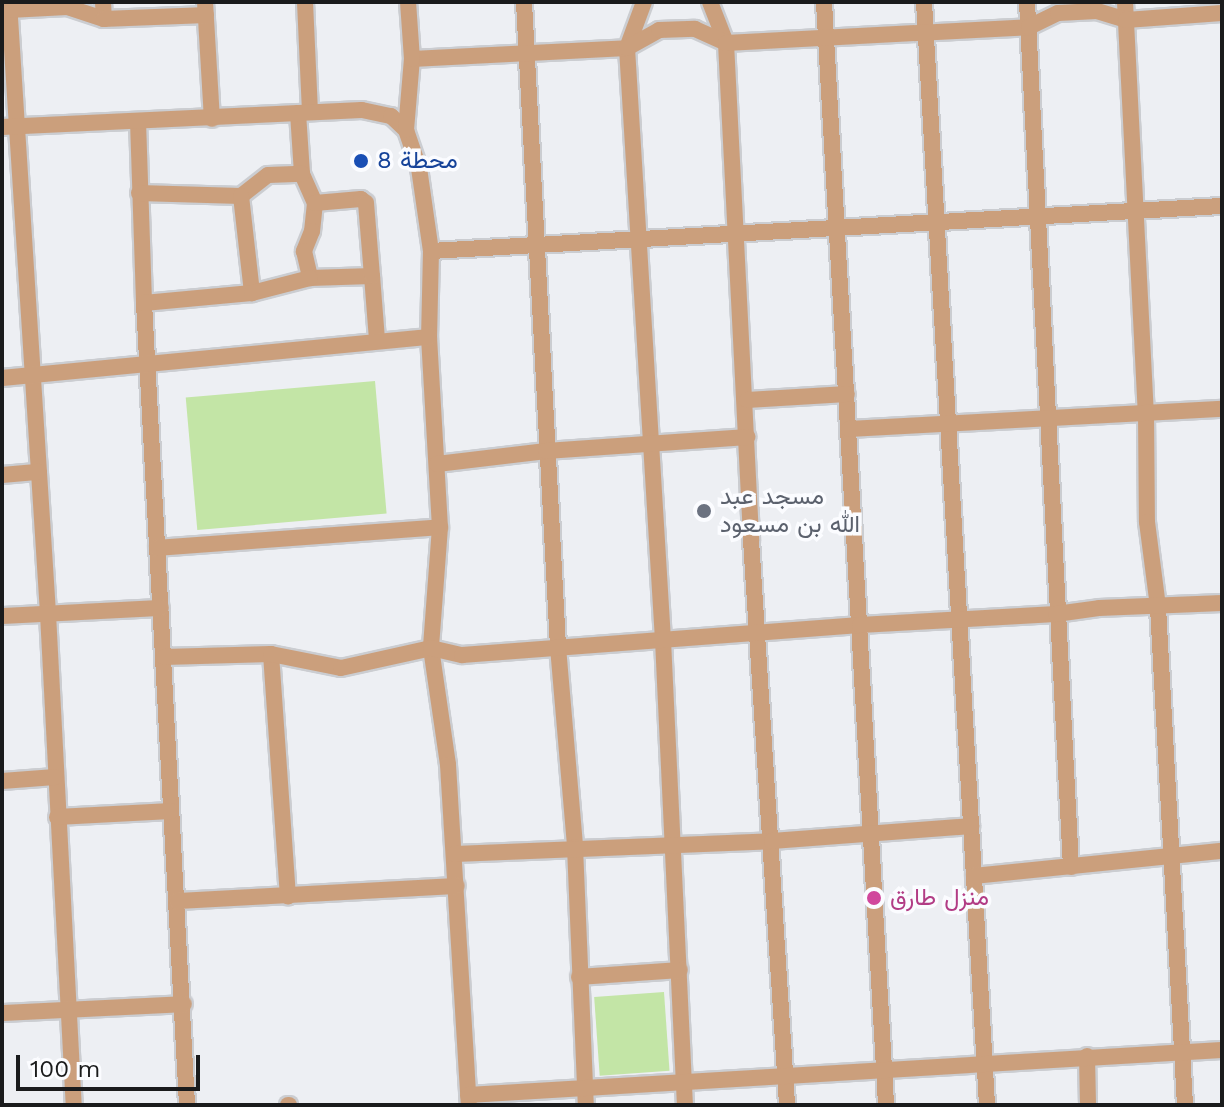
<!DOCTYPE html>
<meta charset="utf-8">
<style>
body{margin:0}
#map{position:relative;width:1224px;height:1107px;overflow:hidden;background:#edeff3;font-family:"Work Sans",Vazirmatn,sans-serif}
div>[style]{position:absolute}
.green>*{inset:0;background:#c3e5a6;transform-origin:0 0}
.roads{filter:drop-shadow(2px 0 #cbcdd1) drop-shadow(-2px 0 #cbcdd1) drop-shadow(0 2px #cbcdd1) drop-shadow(0 -2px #cbcdd1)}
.minor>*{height:16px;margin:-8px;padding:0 8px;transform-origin:8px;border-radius:8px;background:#cb9f7c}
.dots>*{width:22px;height:22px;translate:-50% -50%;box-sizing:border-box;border:4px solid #fbfcff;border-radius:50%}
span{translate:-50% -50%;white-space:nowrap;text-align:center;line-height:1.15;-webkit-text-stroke:7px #fbfcff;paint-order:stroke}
.transit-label{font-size:24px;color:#164399}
.left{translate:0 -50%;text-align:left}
.worship-label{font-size:24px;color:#5b616d}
.hotel-label{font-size:24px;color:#b23c85}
.frame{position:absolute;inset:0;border:4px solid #1a1b1c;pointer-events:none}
.scale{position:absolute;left:16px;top:1055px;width:184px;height:36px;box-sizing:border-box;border:4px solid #1a1b1c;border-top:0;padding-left:10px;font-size:24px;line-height:28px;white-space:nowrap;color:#1a1b1c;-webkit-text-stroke:6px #fbfcff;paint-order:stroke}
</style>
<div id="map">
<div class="green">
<i style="left:375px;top:381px;width:133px;height:190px;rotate:85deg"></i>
<i style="left:664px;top:992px;width:79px;height:70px;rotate:86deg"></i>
</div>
<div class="roads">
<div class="minor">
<i style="left:9px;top:2px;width:613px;rotate:86.35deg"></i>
<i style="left:48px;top:614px;width:492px;rotate:87deg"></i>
<i style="left:103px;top:2px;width:17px;rotate:87deg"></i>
<i style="left:205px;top:2px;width:117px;rotate:86.6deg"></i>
<i style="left:305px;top:2px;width:110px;rotate:87.4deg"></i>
<i style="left:524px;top:2px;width:646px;rotate:86.98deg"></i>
<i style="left:558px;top:647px;width:201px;rotate:85.1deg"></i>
<i style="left:575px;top:847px;width:258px;rotate:87.6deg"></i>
<i style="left:644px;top:2px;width:49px;rotate:110.3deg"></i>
<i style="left:627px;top:48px;width:593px;rotate:86.52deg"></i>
<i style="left:663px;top:640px;width:466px;rotate:87.3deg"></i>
<i style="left:710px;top:2px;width:44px;rotate:68.7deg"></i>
<i style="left:726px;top:43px;width:498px;rotate:87.1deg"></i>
<i style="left:751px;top:540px;width:566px;rotate:86.35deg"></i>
<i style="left:824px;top:2px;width:1105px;rotate:86.78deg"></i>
<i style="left:924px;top:2px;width:1105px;rotate:86.73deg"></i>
<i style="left:1027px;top:2px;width:866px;rotate:87.09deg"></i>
<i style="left:1125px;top:2px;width:413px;rotate:87.1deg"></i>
<i style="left:1146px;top:414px;width:108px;rotate:89.5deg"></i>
<i style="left:1147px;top:522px;width:86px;rotate:82.6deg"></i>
<i style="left:1158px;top:607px;width:499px;rotate:86.9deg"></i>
<i style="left:9px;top:10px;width:58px;rotate:-3deg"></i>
<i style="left:67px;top:7px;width:39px;rotate:18deg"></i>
<i style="left:104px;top:19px;width:102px;rotate:-2.2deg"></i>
<i style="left:412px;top:59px;width:215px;rotate:-2.9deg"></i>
<i style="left:627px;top:48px;width:37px;rotate:-29deg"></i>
<i style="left:659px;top:30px;width:36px;rotate:-2deg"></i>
<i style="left:695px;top:29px;width:34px;rotate:24deg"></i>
<i style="left:726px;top:43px;width:303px;rotate:-3deg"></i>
<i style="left:1029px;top:27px;width:32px;rotate:-26deg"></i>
<i style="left:1058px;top:13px;width:39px;rotate:-3deg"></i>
<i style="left:1097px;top:11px;width:30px;rotate:17deg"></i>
<i style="left:1126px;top:20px;width:96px;rotate:-4.2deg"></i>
<i style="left:298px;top:113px;width:61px;rotate:86.2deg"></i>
<i style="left:302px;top:174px;width:32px;rotate:66deg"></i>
<i style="left:315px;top:203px;width:28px;rotate:96deg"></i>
<i style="left:312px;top:231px;width:22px;rotate:112deg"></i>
<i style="left:304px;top:251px;width:28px;rotate:77deg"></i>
<i style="left:310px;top:278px;width:62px;rotate:-1.8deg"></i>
<i style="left:372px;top:276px;width:64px;rotate:85.5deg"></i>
<i style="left:138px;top:121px;width:182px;rotate:88.1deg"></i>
<i style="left:144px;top:303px;width:803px;rotate:86.93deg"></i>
<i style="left:2px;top:127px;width:360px;rotate:-2.7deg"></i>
<i style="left:362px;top:110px;width:30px;rotate:12deg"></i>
<i style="left:391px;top:116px;width:21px;rotate:43deg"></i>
<i style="left:406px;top:130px;width:40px;rotate:71.1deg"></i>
<i style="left:419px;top:168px;width:84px;rotate:81.8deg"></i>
<i style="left:431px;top:251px;width:86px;rotate:91.3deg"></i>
<i style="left:429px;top:337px;width:190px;rotate:86.7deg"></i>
<i style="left:440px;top:527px;width:121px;rotate:94.3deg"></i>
<i style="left:431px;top:648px;width:118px;rotate:81.7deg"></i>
<i style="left:448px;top:765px;width:341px;rotate:86.5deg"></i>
<i style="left:406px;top:130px;width:71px;rotate:-85.2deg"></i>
<i style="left:412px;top:59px;width:57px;rotate:-94deg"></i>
<i style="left:139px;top:193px;width:102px;rotate:1.7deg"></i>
<i style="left:241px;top:196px;width:34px;rotate:-38deg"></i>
<i style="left:268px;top:175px;width:34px;rotate:-2deg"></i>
<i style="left:241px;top:196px;width:98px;rotate:83.5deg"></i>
<i style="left:315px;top:203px;width:46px;rotate:-5deg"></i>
<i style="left:361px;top:199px;width:6px;rotate:39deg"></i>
<i style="left:366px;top:203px;width:73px;rotate:85.3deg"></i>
<i style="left:431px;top:251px;width:792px;rotate:-3.26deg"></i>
<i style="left:144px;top:303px;width:108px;rotate:-5.3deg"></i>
<i style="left:252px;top:293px;width:60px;rotate:-14.5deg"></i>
<i style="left:2px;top:378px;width:429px;rotate:-5.5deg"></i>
<i style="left:747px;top:400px;width:100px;rotate:-3.4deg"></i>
<i style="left:849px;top:429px;width:374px;rotate:-3.1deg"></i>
<i style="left:437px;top:464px;width:110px;rotate:-6.8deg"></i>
<i style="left:546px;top:451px;width:202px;rotate:-4deg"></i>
<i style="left:2px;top:475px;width:37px;rotate:-5deg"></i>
<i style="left:157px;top:548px;width:284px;rotate:-4.2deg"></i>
<i style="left:2px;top:616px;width:159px;rotate:-2.9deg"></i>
<i style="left:271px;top:654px;width:243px;rotate:86deg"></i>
<i style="left:164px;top:657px;width:107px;rotate:-1.6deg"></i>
<i style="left:271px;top:654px;width:71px;rotate:11.3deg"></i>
<i style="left:341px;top:668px;width:92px;rotate:-12.5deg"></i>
<i style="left:431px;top:648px;width:32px;rotate:13deg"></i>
<i style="left:462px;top:655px;width:399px;rotate:-4.3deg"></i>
<i style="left:860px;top:625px;width:196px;rotate:-3.2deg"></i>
<i style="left:1056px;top:614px;width:43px;rotate:-7.9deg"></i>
<i style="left:1099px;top:608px;width:123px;rotate:-2.3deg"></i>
<i style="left:2px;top:781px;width:53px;rotate:-4.3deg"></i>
<i style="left:57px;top:817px;width:114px;rotate:-3deg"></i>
<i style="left:455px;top:854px;width:317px;rotate:-2.3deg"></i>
<i style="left:772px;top:841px;width:200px;rotate:-4.3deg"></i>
<i style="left:974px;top:876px;width:249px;rotate:-5.8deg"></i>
<i style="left:177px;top:901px;width:280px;rotate:-3.1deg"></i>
<i style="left:579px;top:977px;width:101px;rotate:-4deg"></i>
<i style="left:2px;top:1013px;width:182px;rotate:-2.8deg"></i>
<i style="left:1087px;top:1056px;width:49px;rotate:88.8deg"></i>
<i style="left:468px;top:1095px;width:755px;rotate:-3.42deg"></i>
<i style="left:288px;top:1105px;width:1px"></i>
</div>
</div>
<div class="dots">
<i style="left:361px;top:161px;background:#1a4fb4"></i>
<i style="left:704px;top:511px;background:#6b7280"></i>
<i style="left:874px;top:898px;background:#d1479c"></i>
</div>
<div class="transit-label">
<span class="left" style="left:377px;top:161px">محطة 8</span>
</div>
<div class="worship-label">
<span class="left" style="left:720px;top:511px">مسجد عبد<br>الله بن مسعود</span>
</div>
<div class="hotel-label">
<span class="left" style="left:890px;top:898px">منزل طارق</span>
</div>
<div class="frame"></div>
<div class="scale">100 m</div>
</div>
